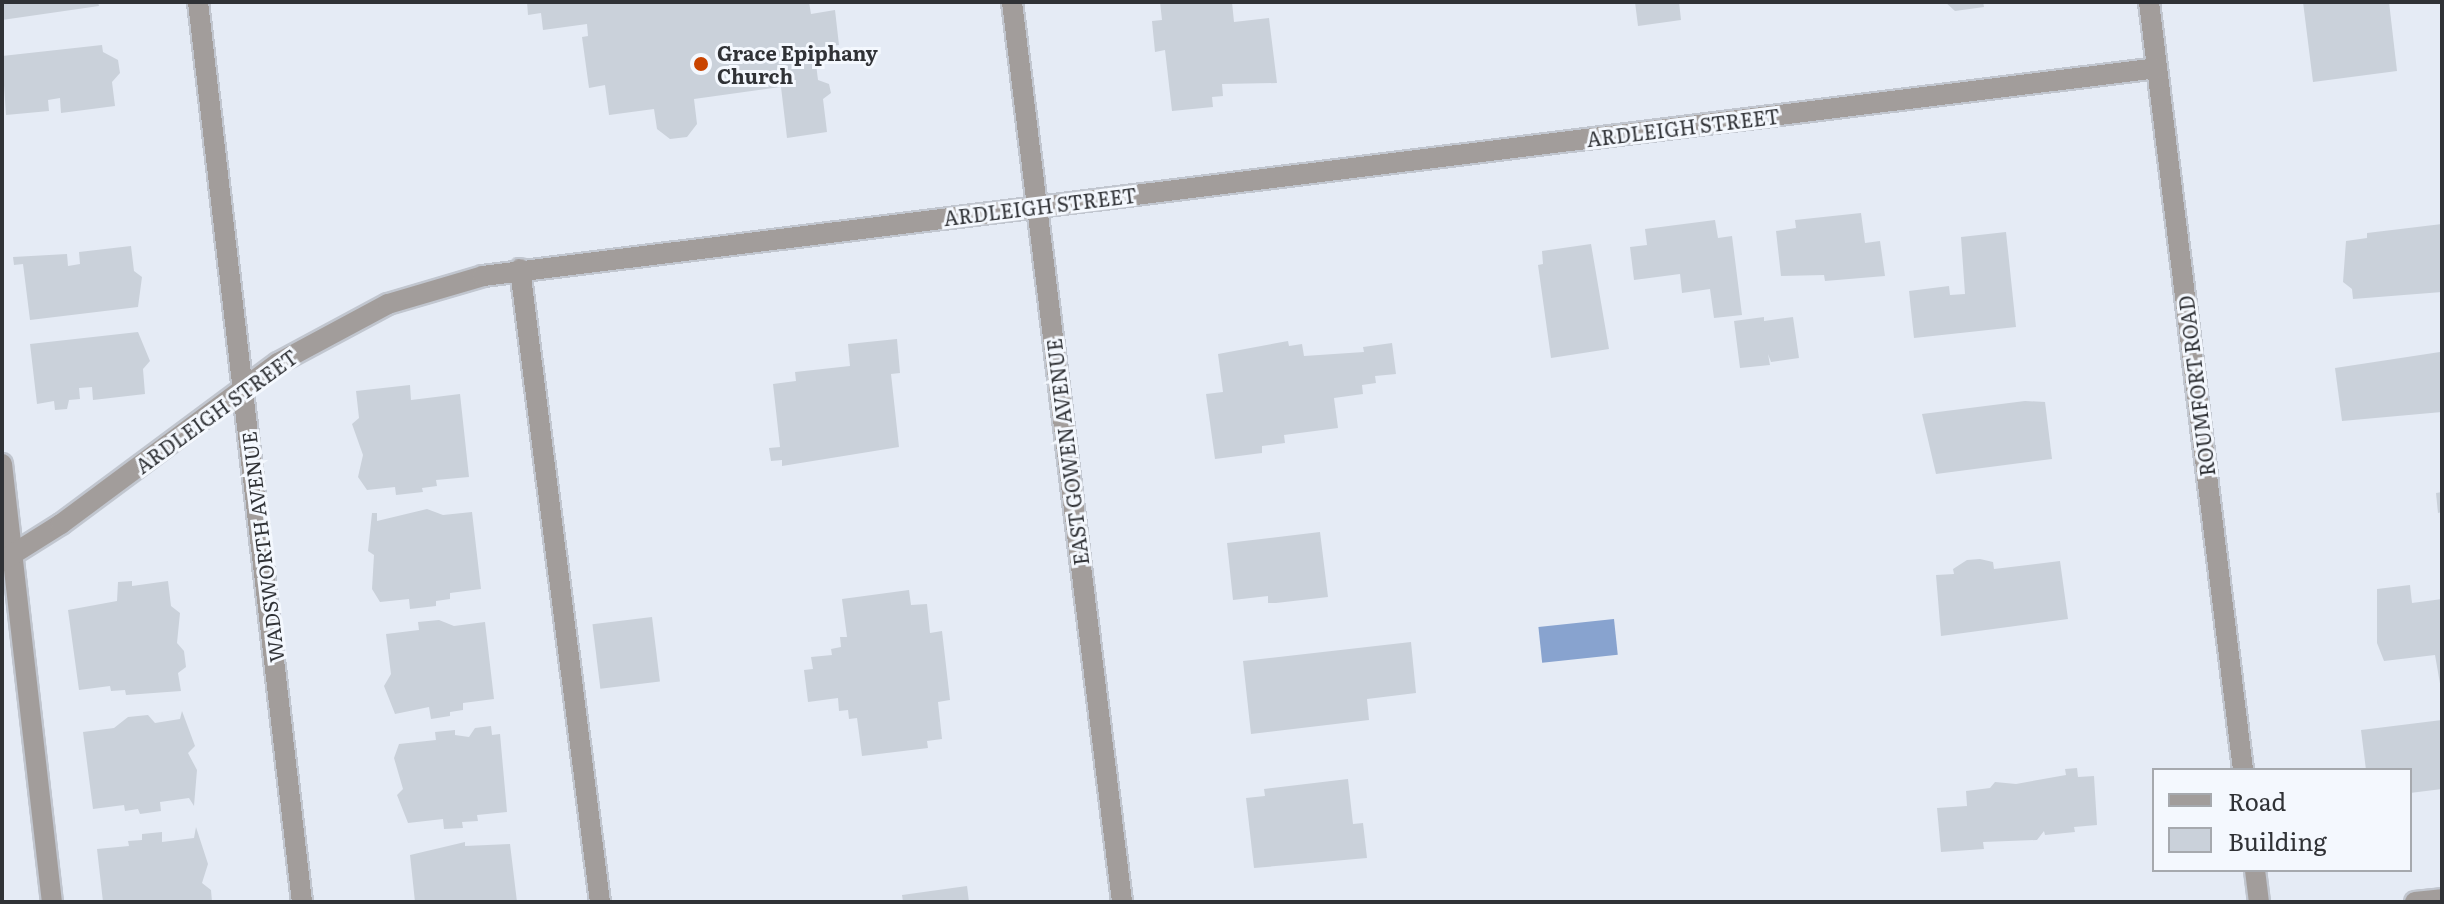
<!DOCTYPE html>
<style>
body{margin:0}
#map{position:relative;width:2444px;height:904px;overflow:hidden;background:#e5ebf5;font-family:Literata,serif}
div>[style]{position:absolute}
.water>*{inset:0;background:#88a3cf;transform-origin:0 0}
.building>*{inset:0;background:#cad1da;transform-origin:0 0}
.roads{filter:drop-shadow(2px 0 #c1c6cf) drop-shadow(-2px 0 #c1c6cf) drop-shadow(0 2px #c1c6cf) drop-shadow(0 -2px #c1c6cf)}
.minor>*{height:20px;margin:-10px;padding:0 10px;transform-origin:10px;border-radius:10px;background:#a29d9b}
.dots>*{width:22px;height:22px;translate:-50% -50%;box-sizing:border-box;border:4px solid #f4f8fe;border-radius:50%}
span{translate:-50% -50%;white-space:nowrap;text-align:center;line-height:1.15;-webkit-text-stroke:6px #f4f8fe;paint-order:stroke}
.poi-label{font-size:20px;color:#303236;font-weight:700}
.left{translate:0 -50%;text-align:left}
.street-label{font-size:20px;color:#303236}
.frame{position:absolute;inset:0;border:4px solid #303236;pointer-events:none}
.legend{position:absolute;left:2152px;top:768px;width:260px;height:104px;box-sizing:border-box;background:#f4f8fe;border:2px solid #a6a9ae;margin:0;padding:10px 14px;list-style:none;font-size:24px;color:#303236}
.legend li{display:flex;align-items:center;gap:16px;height:40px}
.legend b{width:40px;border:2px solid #a6a9ae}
</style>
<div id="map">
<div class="water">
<i style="left:1614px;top:619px;width:36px;height:76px;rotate:84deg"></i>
</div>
<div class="building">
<i style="clip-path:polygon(2px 2px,98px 2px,99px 6px,2px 20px)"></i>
<i style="clip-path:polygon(527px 2px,809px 2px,811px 14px,835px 10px,839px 45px,814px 48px,818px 80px,829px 84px,831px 93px,823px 99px,827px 132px,787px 138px,781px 87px,694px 99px,697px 124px,687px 137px,670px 139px,657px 129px,654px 109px,609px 115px,605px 85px,589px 88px,582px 37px,588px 36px,587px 24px,543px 30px,541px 13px,528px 15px)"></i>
<i style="clip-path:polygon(1160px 2px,1232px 2px,1234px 22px,1269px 18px,1277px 83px,1222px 84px,1223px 96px,1212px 97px,1213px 107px,1172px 111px,1165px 50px,1155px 52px,1152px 21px,1162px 20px)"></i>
<i style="clip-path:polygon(1635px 2px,1679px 2px,1681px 20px,1638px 26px)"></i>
<i style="clip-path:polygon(1945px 2px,1983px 2px,1984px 7px,1955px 11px)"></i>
<i style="clip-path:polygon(2303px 2px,2389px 2px,2397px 71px,2313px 82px)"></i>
<i style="clip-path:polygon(102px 45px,103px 52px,118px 60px,120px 73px,112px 82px,115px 106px,61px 113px,60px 98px,48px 100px,49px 111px,6px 115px,2px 56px)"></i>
<i style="clip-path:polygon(1861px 213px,1865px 243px,1880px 241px,1885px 276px,1825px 281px,1824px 275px,1781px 276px,1776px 231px,1796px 228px,1795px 220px)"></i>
<i style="clip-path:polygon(1715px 220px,1718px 238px,1732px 236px,1742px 315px,1714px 318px,1710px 289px,1682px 293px,1680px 274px,1634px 280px,1630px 247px,1647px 245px,1645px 229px)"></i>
<i style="clip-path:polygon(2442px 224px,2442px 292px,2353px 299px,2352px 289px,2343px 282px,2346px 241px,2367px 238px,2367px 233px)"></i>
<i style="clip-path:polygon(2006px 232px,2016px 327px,1914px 338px,1909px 291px,1949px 286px,1950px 295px,1965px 294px,1961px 237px)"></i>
<i style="clip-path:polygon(1591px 244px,1609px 349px,1551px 358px,1538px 265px,1543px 264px,1542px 251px)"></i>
<i style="clip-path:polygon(131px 246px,134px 271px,142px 277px,138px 307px,30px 320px,23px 264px,14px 265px,13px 257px,67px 254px,68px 266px,80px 264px,79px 252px)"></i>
<i style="clip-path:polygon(1764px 317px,1764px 321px,1793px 317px,1799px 358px,1771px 362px,1768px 354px,1770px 365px,1740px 368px,1734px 321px)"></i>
<i style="clip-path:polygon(138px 332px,150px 361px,143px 369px,145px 394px,93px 400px,92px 387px,79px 388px,80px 399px,69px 400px,67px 409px,55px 410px,54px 401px,37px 404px,30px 344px)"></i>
<i style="clip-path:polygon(897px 339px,900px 373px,891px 374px,899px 447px,782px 466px,782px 460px,771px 461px,769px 448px,780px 447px,773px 384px,796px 381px,795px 372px,850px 366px,848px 344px)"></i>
<i style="clip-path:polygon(1288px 341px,1289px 346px,1302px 344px,1304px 356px,1364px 352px,1363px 347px,1392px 343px,1396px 374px,1375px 376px,1376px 383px,1362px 385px,1363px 394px,1334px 398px,1338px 428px,1284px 435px,1285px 443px,1262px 446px,1262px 453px,1215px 459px,1206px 394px,1223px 392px,1218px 354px)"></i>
<i style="clip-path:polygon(2440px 352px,2442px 412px,2342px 421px,2335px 368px)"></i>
<i style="clip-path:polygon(410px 385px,411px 400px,460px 394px,469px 477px,436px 480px,437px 486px,422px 488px,423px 492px,396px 495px,395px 487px,367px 490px,358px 477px,363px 455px,352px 424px,359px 418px,356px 391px)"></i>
<i style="clip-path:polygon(2025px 401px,2045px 402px,2052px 459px,1936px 474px,1922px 414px)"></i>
<i style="clip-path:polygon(2442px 492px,2442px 512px,2438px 513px,2436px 493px)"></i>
<i style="clip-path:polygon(427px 509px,443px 515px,472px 512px,481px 589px,450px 593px,450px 599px,436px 601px,436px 606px,410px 609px,409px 599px,380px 602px,372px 589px,374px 555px,368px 551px,372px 513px,377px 513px,377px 521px)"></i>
<i style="clip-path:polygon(1320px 532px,1328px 597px,1276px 603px,1268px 603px,1268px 596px,1233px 600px,1227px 543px)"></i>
<i style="clip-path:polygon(1980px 559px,1993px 562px,1994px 569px,2060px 561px,2068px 619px,1941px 636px,1936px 575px,1954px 574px,1953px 569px,1967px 560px)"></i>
<i style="clip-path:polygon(132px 581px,132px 586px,168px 581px,171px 606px,180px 613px,177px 643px,184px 651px,186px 667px,178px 673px,181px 691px,126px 695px,125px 690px,111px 691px,110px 686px,79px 690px,68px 610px,117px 601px,118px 582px)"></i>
<i style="clip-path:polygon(2410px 585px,2412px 603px,2442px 599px,2442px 695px,2435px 655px,2384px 661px,2377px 643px,2377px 589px)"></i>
<i style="clip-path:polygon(909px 590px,911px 605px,927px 604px,930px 633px,942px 631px,950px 700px,938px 702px,942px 739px,927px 741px,928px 748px,862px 756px,857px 718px,849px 719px,848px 710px,839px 711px,838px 698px,808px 702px,804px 670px,813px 669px,811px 657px,832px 655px,831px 649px,841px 647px,840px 637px,847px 637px,842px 599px)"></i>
<i style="left:652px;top:617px;width:65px;height:60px;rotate:83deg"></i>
<i style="clip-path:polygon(439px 620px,454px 626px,485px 622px,494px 699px,463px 703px,463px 710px,450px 712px,450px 716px,431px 719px,429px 707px,395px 714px,384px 686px,391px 674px,386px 634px,419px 630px,418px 622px)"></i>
<i style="clip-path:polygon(1411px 642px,1416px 693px,1367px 699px,1369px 720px,1251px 734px,1243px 661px)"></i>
<i style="clip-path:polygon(182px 711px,195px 746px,188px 753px,197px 770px,194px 806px,189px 798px,160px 802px,161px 811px,140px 814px,138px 809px,125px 811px,124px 805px,93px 809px,83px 732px,114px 728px,128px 717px,148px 715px,155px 723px,180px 719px)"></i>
<i style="clip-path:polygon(2442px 720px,2442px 789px,2410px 793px,2410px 770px,2366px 770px,2361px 730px)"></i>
<i style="clip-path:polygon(491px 726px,492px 735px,500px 734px,507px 812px,477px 815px,478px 821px,462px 822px,463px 828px,444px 829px,443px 819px,408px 823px,397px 795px,403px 789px,394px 758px,399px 744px,436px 740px,435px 732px,455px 730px,455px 735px,469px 737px,475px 728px)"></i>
<i style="clip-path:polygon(2077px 768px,2078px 777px,2094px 776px,2097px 825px,2074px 827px,2075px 832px,2045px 835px,2044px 831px,2037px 840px,1983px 842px,1984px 849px,1941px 852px,1937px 808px,1967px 806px,1966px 791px,1990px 788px,1995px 782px,2016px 784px,2066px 775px,2065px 769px)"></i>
<i style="clip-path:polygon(1348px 779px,1353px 824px,1363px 823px,1367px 858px,1254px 868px,1246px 798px,1265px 796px,1264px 789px)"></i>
<i style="clip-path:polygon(196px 827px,208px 864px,202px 883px,211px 890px,212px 902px,103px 902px,97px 849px,129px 846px,128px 841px,142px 840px,142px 834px,162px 832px,162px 842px,194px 838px)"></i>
<i style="clip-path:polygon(465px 842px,465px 846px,510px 844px,517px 902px,415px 902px,410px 855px)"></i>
<i style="clip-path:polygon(967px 886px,969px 902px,903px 902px,902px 895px)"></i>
</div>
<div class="roads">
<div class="minor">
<i style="left:198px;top:2px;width:906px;rotate:83.41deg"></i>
<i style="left:1012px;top:2px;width:907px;rotate:83.03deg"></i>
<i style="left:2149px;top:2px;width:774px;rotate:83.02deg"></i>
<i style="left:520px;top:269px;width:638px;rotate:82.8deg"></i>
<i style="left:2px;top:464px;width:441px;rotate:83.5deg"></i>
<i style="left:2px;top:561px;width:70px;rotate:-32.1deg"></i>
<i style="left:61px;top:524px;width:270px;rotate:-36.6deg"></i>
<i style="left:278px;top:363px;width:125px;rotate:-28.2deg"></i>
<i style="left:388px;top:304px;width:99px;rotate:-16.4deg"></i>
<i style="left:483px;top:276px;width:1687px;rotate:-7.08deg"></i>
<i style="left:2255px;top:870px;width:32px;rotate:83deg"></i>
<i style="left:2415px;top:902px;width:27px;rotate:-6deg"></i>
</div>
</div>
<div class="dots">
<i style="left:701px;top:64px;background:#c94400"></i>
</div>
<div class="poi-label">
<span class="left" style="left:717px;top:64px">Grace Epiphany<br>Church</span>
</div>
<div class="street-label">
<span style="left:1683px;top:127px;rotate:-7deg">ARDLEIGH STREET</span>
<span style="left:1040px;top:206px;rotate:-7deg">ARDLEIGH STREET</span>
<span style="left:2196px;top:386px;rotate:-97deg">ROUMFORT ROAD</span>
<span style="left:216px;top:411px;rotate:-36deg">ARDLEIGH STREET</span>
<span style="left:1067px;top:452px;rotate:-97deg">EAST GOWEN AVENUE</span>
<span style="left:262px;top:547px;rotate:-97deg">WADSWORTH AVENUE</span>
</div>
<div class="frame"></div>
<ul class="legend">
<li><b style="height:10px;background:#a29d9b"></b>Road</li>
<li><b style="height:22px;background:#cad1da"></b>Building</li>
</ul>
</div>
